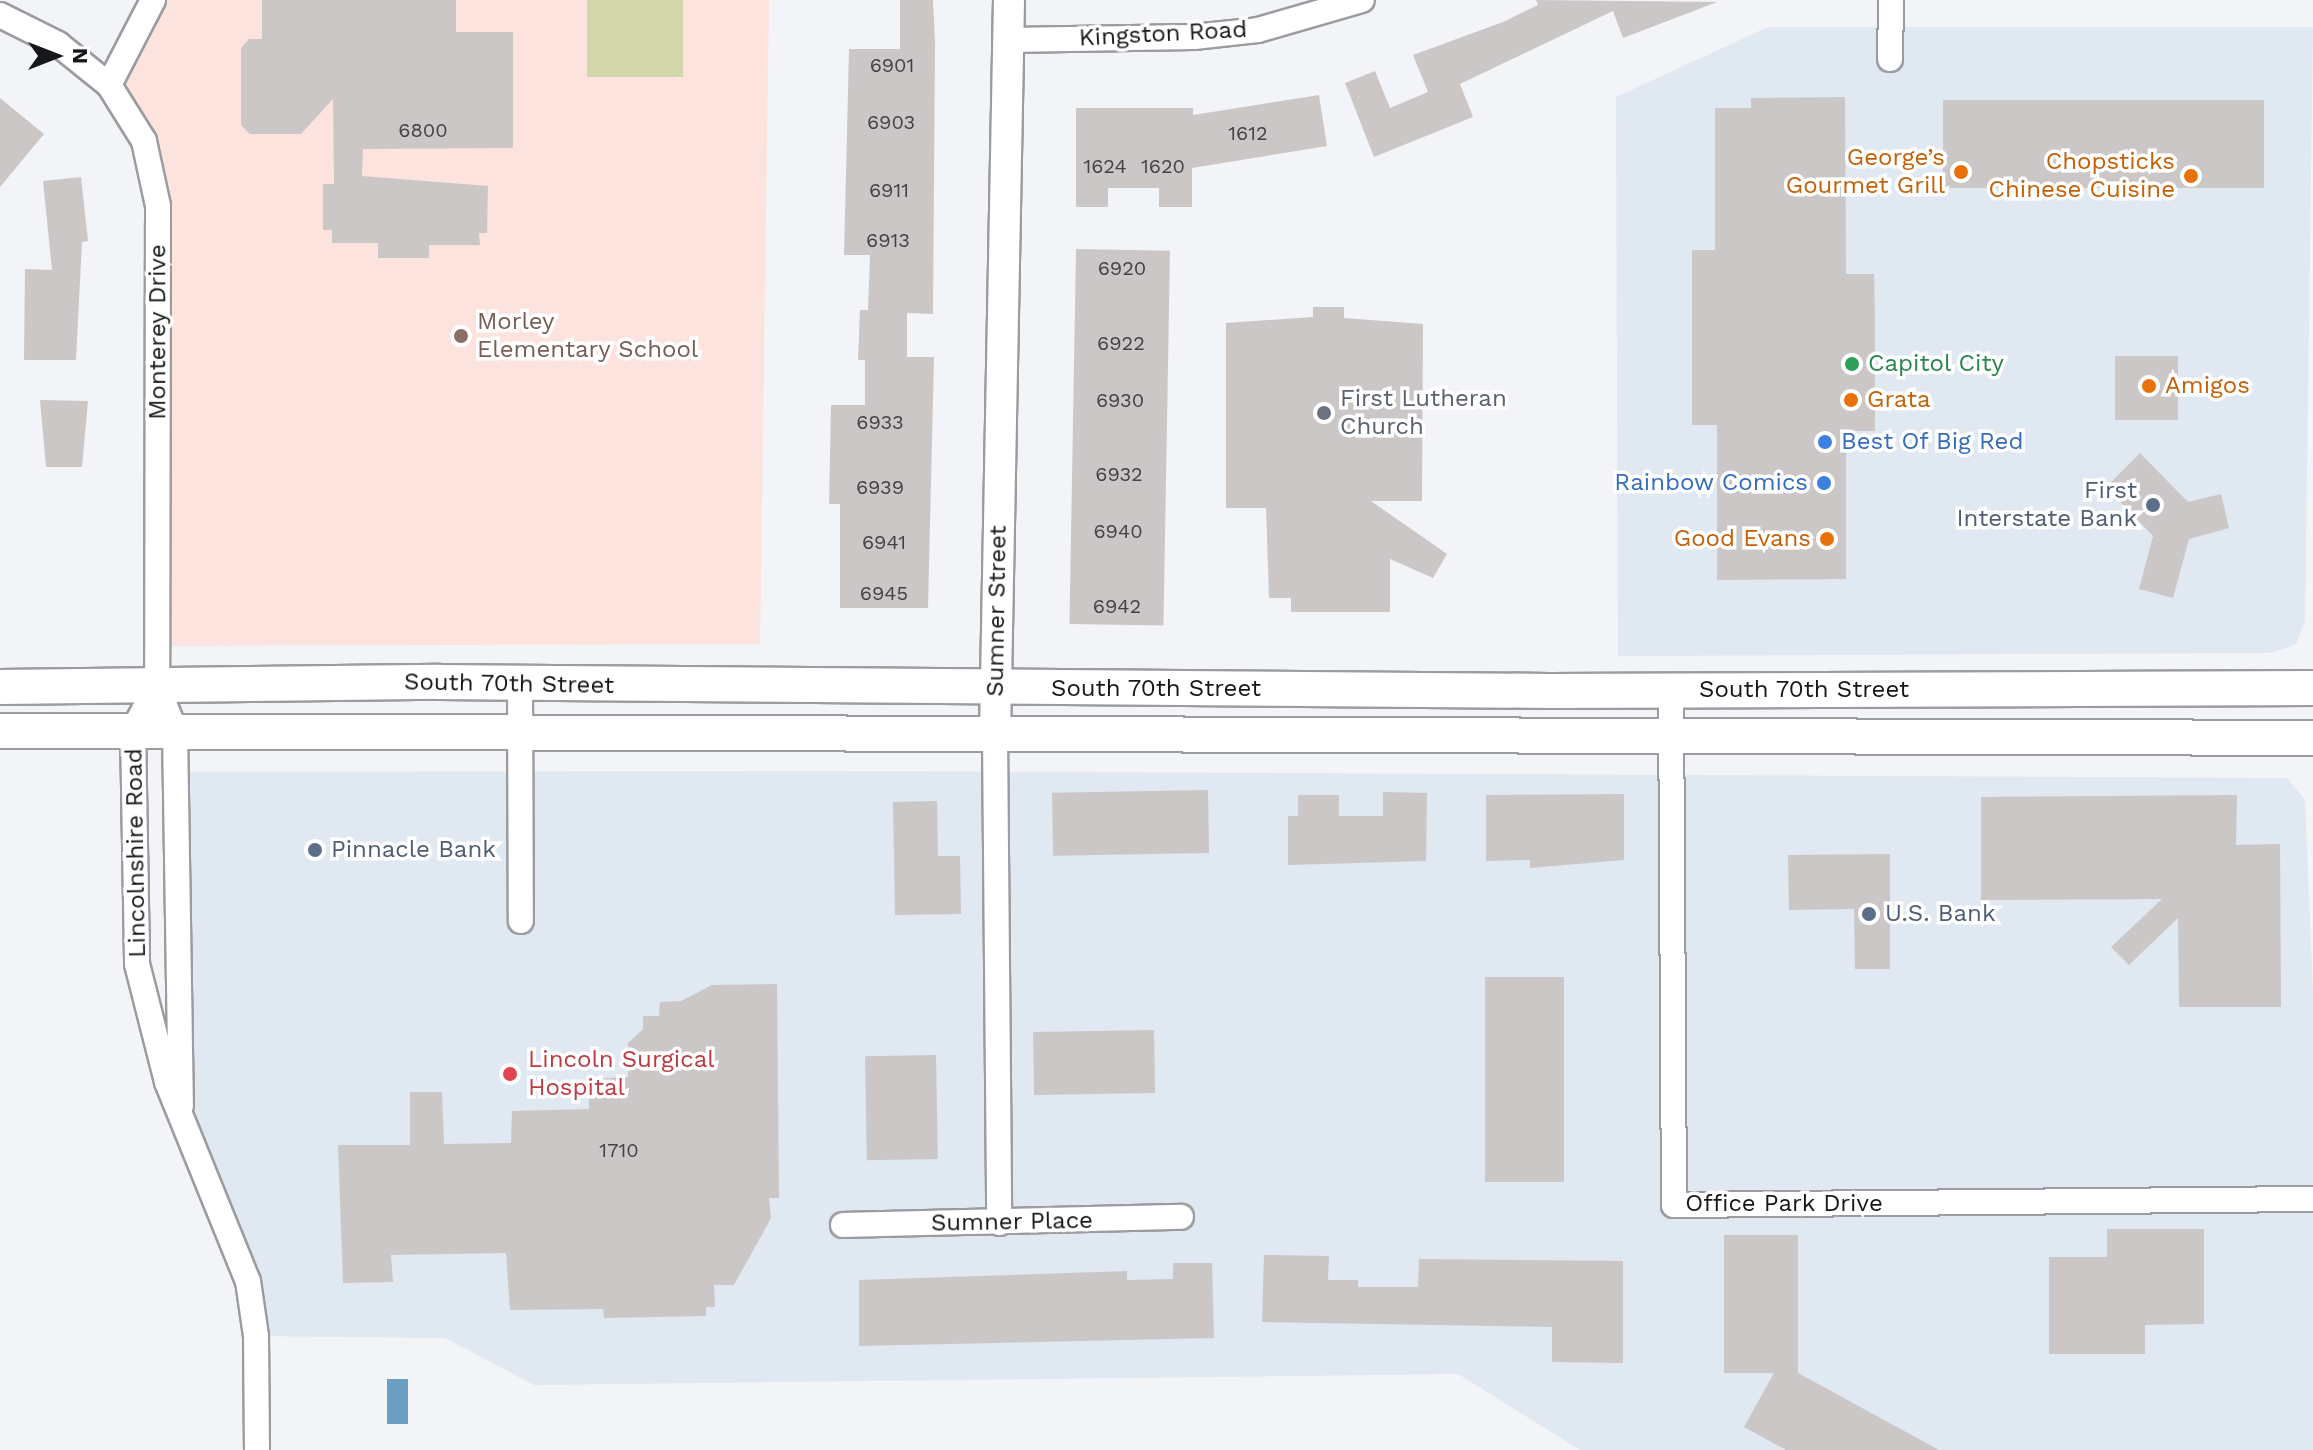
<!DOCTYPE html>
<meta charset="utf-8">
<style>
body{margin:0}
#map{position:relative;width:2313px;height:1450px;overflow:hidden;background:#f2f4f7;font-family:"Work Sans",sans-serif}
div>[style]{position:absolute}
.built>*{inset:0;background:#e0e8f1}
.education>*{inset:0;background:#fde3dd}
.green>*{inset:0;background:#d1d7ab;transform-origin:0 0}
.water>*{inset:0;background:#6c9dc3;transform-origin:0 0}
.building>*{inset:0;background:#cbc7c6;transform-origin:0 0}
.roads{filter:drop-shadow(2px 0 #9a9c9f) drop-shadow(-2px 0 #9a9c9f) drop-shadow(0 2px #9a9c9f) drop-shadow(0 -2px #9a9c9f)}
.minor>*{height:24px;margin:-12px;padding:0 12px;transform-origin:12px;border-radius:12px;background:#fff}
.tertiary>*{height:30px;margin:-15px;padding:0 15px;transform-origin:15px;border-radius:15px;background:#fff}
.secondary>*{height:34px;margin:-17px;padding:0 17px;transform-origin:17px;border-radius:17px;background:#fff}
.dots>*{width:22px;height:22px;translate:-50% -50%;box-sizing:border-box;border:4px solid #fff;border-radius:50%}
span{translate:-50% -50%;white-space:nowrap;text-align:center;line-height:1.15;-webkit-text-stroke:7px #fff;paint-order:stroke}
.number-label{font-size:20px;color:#434344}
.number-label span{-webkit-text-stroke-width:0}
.street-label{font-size:24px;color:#161718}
.food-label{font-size:24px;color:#c56008}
.right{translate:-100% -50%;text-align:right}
.left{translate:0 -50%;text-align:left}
.education-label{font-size:24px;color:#785e54}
.leisure-label{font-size:24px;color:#27864d}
.worship-label{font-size:24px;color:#5b616d}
.shop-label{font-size:24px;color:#366cbe}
.service-label{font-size:24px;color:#4e5e75}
.health-label{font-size:24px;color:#be3a42}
.north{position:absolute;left:16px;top:16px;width:80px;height:80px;-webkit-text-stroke:6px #fff;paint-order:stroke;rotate:90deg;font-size:22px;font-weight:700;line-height:32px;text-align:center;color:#161718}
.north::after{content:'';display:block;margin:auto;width:28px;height:36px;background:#161718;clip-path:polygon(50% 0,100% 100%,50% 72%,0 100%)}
</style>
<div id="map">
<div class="built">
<i style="clip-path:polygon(1768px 27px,2313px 27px,2305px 621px,2296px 644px,2271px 653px,1618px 656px,1616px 97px)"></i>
<i style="clip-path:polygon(839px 771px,2287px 778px,2305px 800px,2313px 992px,2313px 1450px,1580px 1450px,1458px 1374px,534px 1385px,445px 1338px,256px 1336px,181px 1106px,176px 772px)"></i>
</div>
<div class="education">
<i style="clip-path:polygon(153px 0,769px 0,760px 644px,157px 646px,158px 206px,109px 85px)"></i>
</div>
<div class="green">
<i style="left:587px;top:0;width:96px;height:77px"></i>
</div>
<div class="water">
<i style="left:387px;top:1379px;width:21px;height:45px"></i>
</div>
<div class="building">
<i style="clip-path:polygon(262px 0,456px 0,456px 32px,513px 32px,513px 148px,363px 149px,362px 176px,488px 186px,487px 233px,479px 233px,480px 245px,429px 245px,429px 258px,378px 258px,378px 243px,332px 243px,332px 230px,323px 230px,323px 184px,334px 184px,333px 99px,301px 134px,250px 134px,241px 125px,241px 48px,249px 39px,262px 39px)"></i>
<i style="clip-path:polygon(900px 0,933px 0,935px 42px,933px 314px,907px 313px,907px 357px,934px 357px,928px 608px,840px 608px,840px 504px,829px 504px,831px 405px,865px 405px,865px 360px,858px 360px,860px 310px,868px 310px,870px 255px,844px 255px,849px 49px,900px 49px)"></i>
<i style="clip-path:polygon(1536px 0,1717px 2px,1623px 38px,1613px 11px,1460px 84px,1473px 117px,1374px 157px,1345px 83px,1375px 71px,1390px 108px,1428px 92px,1413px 55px,1503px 22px,1538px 5px)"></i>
<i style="clip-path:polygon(1319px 95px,1327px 146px,1192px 168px,1192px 207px,1159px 207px,1159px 188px,1108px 188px,1108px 207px,1076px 207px,1076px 108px,1193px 108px,1193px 115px)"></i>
<i style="clip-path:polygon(1845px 97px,1846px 274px,1874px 274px,1875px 320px,1875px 431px,1846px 431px,1846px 579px,1717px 580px,1717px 425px,1692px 425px,1692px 250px,1715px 250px,1715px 108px,1751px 108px,1751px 98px)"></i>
<i style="clip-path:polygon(0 98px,44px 134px,0 187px)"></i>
<i style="left:2264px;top:100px;width:88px;height:321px;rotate:90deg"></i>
<i style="clip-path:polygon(81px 177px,88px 241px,82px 242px,76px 360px,24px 360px,25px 269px,52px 270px,43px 181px)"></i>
<i style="left:1076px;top:249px;width:94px;height:375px;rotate:1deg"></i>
<i style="clip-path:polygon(1313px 307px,1344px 307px,1344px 318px,1423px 324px,1422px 501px,1371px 501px,1447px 554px,1433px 578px,1390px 559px,1390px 612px,1291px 612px,1291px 598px,1269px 598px,1266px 508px,1226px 508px,1226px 323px,1313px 317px)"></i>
<i style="left:2115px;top:356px;width:63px;height:64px"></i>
<i style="clip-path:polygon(40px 400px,88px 401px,82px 467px,46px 467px)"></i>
<i style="clip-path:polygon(2140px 453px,2188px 502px,2221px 494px,2229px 528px,2189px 539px,2173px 598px,2139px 589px,2153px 536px,2106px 487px)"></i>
<i style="left:1208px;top:790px;width:63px;height:156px;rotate:89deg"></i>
<i style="clip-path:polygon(1383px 792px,1427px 793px,1426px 861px,1288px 865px,1288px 816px,1298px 816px,1298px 795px,1339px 795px,1339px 816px,1383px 816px)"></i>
<i style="clip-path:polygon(1624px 794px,1624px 860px,1530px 868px,1530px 860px,1486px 861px,1486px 795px)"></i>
<i style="clip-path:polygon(2237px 795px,2236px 845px,2280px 844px,2281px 1007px,2179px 1007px,2178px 918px,2129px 965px,2111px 947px,2162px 899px,1981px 900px,1981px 797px)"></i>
<i style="clip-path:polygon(937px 801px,938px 856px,960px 856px,961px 914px,895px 915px,893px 802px)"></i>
<i style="clip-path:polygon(1890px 854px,1890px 969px,1855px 969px,1854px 909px,1789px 910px,1788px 855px)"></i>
<i style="left:1564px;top:977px;width:205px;height:79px;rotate:90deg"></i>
<i style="clip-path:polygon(777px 984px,779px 1198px,769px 1198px,771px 1218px,734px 1285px,714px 1285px,715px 1307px,706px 1307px,706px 1316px,604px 1318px,603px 1309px,510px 1310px,506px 1253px,391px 1255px,393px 1282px,343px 1283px,338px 1145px,410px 1145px,410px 1092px,442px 1092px,444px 1144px,511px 1143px,512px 1111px,589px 1109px,588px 1079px,628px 1077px,628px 1043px,643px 1029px,643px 1016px,659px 1016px,660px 1002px,681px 1001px,712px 985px)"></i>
<i style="left:1154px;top:1030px;width:63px;height:121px;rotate:89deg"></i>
<i style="left:936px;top:1055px;width:104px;height:71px;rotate:89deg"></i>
<i style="clip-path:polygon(2107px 1229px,2204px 1229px,2204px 1324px,2145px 1325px,2145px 1354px,2049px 1354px,2049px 1257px,2107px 1257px)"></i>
<i style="clip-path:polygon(1724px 1235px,1798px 1235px,1798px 1373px,1939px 1450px,1786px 1450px,1744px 1427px,1774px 1373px,1724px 1373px)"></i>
<i style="clip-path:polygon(1264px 1255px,1329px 1256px,1328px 1280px,1358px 1280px,1358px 1287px,1418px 1287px,1419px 1259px,1623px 1261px,1623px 1363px,1552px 1362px,1552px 1327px,1262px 1322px)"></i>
<i style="clip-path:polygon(1173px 1263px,1212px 1263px,1214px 1338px,859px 1346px,859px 1280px,1127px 1271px,1127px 1280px,1173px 1279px)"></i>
</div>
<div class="roads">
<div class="minor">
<i style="left:153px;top:0;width:96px;rotate:117.4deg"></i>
<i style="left:109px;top:85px;width:66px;rotate:58deg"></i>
<i style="left:144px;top:141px;width:66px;rotate:77.8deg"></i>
<i style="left:158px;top:206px;width:480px;rotate:90.1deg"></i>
<i style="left:157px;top:686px;width:48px;rotate:67.8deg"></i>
<i style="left:175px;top:730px;width:376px;rotate:89.1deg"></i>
<i style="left:0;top:15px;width:65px;rotate:26.6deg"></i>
<i style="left:58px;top:44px;width:65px;rotate:38.8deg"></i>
<i style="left:1008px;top:40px;width:186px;rotate:-0.9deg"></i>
<i style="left:1194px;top:37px;width:64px;rotate:-6.2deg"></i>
<i style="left:1258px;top:30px;width:108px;rotate:-16.1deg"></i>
<i style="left:1890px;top:59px;width:59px;rotate:-89deg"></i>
<i style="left:520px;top:684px;width:237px;rotate:89.8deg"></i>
<i style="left:157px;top:686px;width:50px;rotate:118.6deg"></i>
<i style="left:133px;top:730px;width:234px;rotate:89deg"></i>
<i style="left:137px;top:964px;width:122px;rotate:75.7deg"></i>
<i style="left:167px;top:1082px;width:215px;rotate:67.9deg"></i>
<i style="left:248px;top:1281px;width:56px;rotate:81.7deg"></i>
<i style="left:256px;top:1336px;width:114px;rotate:89.5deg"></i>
<i style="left:1671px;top:690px;width:515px;rotate:89.67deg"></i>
<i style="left:1674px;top:1205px;width:639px;rotate:-0.54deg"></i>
<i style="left:995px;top:735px;width:488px;rotate:89.5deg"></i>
<i style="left:843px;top:1225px;width:338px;rotate:-1.4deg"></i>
</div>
<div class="tertiary">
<i style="left:995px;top:735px;width:735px;rotate:-88.91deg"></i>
</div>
<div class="secondary">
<i style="left:0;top:687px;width:439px;rotate:-0.7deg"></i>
<i style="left:439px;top:682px;width:1110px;rotate:0.46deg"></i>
<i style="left:1549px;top:691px;width:764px;rotate:-0.22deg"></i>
<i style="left:0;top:731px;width:2313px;rotate:0.17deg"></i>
</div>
</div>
<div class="dots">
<i style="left:1961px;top:172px;background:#e8710a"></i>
<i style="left:2191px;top:176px;background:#e8710a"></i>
<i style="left:461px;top:336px;background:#8d6e63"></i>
<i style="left:1852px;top:364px;background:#2e9e5b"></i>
<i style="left:2149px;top:386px;background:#e8710a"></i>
<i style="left:1851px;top:400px;background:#e8710a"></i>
<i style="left:1324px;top:413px;background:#6b7280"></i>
<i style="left:1825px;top:442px;background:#3f7fe0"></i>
<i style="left:1824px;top:483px;background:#3f7fe0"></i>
<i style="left:2153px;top:505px;background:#5c6f8a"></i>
<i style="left:1827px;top:539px;background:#e8710a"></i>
<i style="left:315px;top:850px;background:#5c6f8a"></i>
<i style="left:1869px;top:914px;background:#5c6f8a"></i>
<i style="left:510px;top:1074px;background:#e0444e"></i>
</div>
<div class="number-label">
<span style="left:892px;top:65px">6901</span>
<span style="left:891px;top:122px">6903</span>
<span style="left:423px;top:130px">6800</span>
<span style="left:1248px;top:133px">1612</span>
<span style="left:1105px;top:166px">1624</span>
<span style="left:1163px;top:166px">1620</span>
<span style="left:889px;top:190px">6911</span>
<span style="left:888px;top:240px">6913</span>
<span style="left:1122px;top:268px">6920</span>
<span style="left:1121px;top:343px">6922</span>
<span style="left:1120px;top:400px">6930</span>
<span style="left:880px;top:422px">6933</span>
<span style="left:1119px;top:474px">6932</span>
<span style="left:880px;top:487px">6939</span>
<span style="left:1118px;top:531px">6940</span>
<span style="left:884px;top:542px">6941</span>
<span style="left:884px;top:593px">6945</span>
<span style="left:1117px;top:606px">6942</span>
<span style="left:619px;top:1150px">1710</span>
</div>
<div class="street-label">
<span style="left:1163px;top:34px;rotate:-3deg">Kingston Road</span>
<span style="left:158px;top:332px;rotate:-90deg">Monterey Drive</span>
<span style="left:997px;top:611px;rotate:-89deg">Sumner Street</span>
<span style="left:509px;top:684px;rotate:1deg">South 70th Street</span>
<span style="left:1156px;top:689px">South 70th Street</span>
<span style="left:1804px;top:690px">South 70th Street</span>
<span style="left:136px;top:853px;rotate:-91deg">Lincolnshire Road</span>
<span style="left:1784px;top:1204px">Office Park Drive</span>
<span style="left:1012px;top:1222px;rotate:-1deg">Sumner Place</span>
</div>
<div class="food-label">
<span class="right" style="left:1945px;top:172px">George’s<br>Gourmet Grill</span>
<span class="right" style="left:2175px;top:176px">Chopsticks<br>Chinese Cuisine</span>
<span class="left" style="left:2165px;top:386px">Amigos</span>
<span class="left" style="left:1867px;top:400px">Grata</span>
<span class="right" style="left:1811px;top:539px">Good Evans</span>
</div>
<div class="education-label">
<span class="left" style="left:477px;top:336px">Morley<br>Elementary School</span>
</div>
<div class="leisure-label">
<span class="left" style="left:1868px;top:364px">Capitol City</span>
</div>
<div class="worship-label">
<span class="left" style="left:1340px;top:413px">First Lutheran<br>Church</span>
</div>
<div class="shop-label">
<span class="left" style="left:1841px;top:442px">Best Of Big Red</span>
<span class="right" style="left:1808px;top:483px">Rainbow Comics</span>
</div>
<div class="service-label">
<span class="right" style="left:2137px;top:505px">First<br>Interstate Bank</span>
<span class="left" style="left:331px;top:850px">Pinnacle Bank</span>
<span class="left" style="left:1885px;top:914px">U.S. Bank</span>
</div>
<div class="health-label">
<span class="left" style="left:528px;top:1074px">Lincoln Surgical<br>Hospital</span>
</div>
<div class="north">N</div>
</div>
